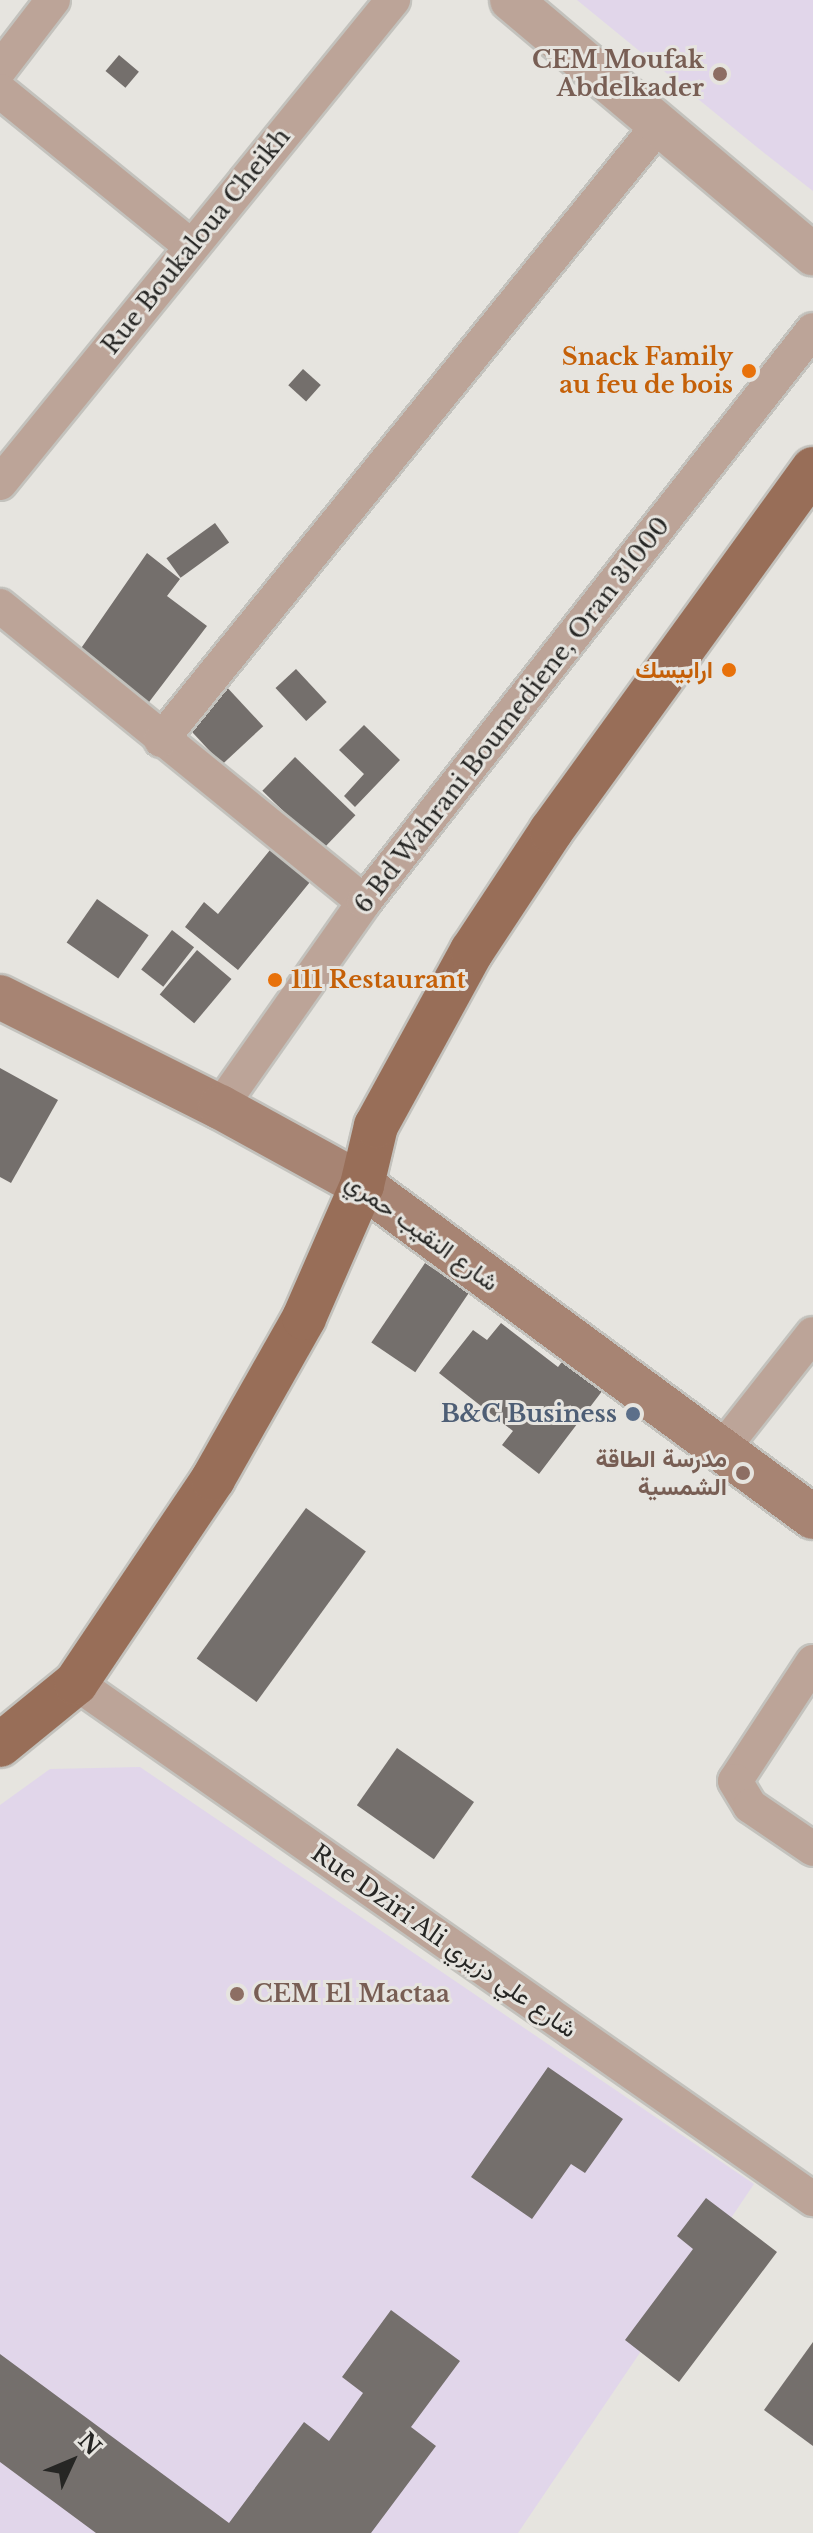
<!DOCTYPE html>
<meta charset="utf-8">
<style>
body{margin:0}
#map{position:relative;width:813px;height:2533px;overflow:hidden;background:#e6e4df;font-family:"Libre Baskerville",Vazirmatn,serif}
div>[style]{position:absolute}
.education>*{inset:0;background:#e1d6ea}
.building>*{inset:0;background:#746f6c;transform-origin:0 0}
.roads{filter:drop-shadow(2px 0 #c3c2bd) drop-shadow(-2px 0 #c3c2bd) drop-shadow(0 2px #c3c2bd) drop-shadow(0 -2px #c3c2bd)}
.minor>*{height:34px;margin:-17px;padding:0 17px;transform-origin:17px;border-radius:17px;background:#bca498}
.tertiary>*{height:42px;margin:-21px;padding:0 21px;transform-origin:21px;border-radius:21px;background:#bca498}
.secondary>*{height:44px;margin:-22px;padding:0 22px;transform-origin:22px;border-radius:22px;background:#a78473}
.primary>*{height:44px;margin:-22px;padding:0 22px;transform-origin:22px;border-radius:22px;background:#986e58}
.dots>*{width:22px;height:22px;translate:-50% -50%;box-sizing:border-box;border:4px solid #e6e4df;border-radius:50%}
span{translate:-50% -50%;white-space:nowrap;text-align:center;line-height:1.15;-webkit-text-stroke:6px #e6e4df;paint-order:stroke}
.education-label{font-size:24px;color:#785e54;font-weight:700}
.right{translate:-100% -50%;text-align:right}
.left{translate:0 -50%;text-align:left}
.street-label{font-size:24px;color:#262624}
.food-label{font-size:24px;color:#c56008;font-weight:700}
.service-label{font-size:24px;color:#4e5e75;font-weight:700}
.north{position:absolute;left:32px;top:2421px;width:80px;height:80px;-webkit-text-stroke:6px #e6e4df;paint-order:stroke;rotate:46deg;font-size:22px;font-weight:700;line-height:32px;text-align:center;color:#262624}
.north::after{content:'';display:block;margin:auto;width:28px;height:36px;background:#262624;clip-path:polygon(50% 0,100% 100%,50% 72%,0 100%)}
</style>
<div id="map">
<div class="education">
<i style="clip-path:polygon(577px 0,813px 0,813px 191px,758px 148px)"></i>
<i style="clip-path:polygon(140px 1767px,754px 2184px,518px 2533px,0 2533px,0 1805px,50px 1769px)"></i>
</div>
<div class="building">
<i style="left:119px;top:55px;width:26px;height:21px;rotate:40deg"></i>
<i style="left:303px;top:369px;width:24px;height:22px;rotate:42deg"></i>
<i style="left:215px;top:523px;width:24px;height:60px;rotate:54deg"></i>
<i style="clip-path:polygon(147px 553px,180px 579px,167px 596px,207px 626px,143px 710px,75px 657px)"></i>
<i style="left:296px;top:669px;width:45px;height:28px;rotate:47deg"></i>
<i style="left:223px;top:683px;width:59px;height:56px;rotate:47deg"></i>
<i style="clip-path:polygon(364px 725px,400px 760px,355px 807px,344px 796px,364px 774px,339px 750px)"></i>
<i style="left:295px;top:757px;width:84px;height:47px;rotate:44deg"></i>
<i style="clip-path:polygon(270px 850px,310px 882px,238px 970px,185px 927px,204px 902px,218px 914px)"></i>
<i style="left:97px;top:899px;width:63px;height:53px;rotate:35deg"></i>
<i style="left:172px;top:930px;width:28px;height:50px;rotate:38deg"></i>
<i style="left:197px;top:950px;width:45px;height:58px;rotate:40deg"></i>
<i style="clip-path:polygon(0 1068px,58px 1100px,11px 1183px,0 1177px)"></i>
<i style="left:425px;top:1263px;width:53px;height:96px;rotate:34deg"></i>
<i style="clip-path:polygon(501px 1323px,558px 1367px,567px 1355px,606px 1386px,539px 1474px,502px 1445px,513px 1431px,439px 1373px,473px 1330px,487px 1340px)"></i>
<i style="left:306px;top:1508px;width:74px;height:186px;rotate:36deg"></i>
<i style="left:397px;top:1748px;width:94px;height:70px;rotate:35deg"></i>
<i style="clip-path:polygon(548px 2067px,623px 2119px,585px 2173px,571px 2164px,532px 2219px,471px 2177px)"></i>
<i style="clip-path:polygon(706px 2198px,777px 2252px,679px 2382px,625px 2340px,693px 2249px,677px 2236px)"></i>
<i style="clip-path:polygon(391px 2310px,460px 2361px,411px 2427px,436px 2446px,371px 2533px,96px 2533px,0 2462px,0 2354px,229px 2523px,304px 2422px,329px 2441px,363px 2393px,342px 2377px)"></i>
<i style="clip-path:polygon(813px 2342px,813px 2446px,764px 2410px)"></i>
</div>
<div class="roads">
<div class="minor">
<i style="left:0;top:69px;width:87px;rotate:-52.5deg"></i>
<i style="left:0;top:91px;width:246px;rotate:39.1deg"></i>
<i style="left:0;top:483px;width:623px;rotate:-50.87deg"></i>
<i style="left:0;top:606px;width:469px;rotate:39.1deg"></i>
<i style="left:161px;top:740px;width:790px;rotate:-51.01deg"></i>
<i style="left:220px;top:1107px;width:251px;rotate:-54.9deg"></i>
<i style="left:364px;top:902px;width:727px;rotate:-51.87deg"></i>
<i style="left:720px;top:1452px;width:150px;rotate:-51.8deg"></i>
<i style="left:813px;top:1662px;width:142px;rotate:123.2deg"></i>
<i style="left:735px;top:1781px;width:29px;rotate:59deg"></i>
<i style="left:750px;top:1806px;width:76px;rotate:34.3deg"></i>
<i style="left:76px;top:1683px;width:900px;rotate:35deg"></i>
</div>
<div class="tertiary">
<i style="left:511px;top:0;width:395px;rotate:40.1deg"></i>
</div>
<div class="secondary">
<i style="left:0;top:997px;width:246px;rotate:26.6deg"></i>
<i style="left:220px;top:1107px;width:162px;rotate:28.8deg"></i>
<i style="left:362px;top:1185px;width:560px;rotate:36.36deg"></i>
</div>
<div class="primary">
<i style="left:0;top:1745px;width:98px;rotate:-39.2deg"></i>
<i style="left:76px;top:1683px;width:246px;rotate:-56.1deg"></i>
<i style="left:213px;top:1479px;width:185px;rotate:-60.5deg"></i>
<i style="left:304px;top:1318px;width:145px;rotate:-66.4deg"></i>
<i style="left:362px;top:1185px;width:61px;rotate:-76.7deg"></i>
<i style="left:376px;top:1126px;width:200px;rotate:-61.3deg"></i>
<i style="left:472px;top:951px;width:144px;rotate:-56.6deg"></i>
<i style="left:551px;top:831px;width:447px;rotate:-54.1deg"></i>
</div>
</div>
<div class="dots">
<i style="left:720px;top:74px;background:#8d6e63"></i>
<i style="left:749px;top:371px;background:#e8710a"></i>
<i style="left:729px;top:670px;background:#e8710a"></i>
<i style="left:275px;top:980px;background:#e8710a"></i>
<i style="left:633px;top:1414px;background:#5c6f8a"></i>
<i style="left:743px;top:1473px;background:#8d6e63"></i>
<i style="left:237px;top:1994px;background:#8d6e63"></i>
</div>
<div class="education-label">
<span class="right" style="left:704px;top:74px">CEM Moufak<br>Abdelkader</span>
<span class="right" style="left:727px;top:1473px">مدرسة الطاقة<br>الشمسية</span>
<span class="left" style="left:253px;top:1994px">CEM El Mactaa</span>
</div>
<div class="street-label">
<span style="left:196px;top:241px;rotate:-51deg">Rue Boukaloua Cheikh</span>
<span style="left:512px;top:715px;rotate:-52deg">6 Bd Wahrani Boumediene, Oran 31000</span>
<span style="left:422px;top:1232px;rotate:36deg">شارع النقيب حمري</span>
<span style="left:444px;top:1941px;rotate:35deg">Rue Dziri Ali شارع علي دزيري</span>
</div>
<div class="food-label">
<span class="right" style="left:733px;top:371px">Snack Family<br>au feu de bois</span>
<span class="right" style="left:713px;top:670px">ارابيسك</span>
<span class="left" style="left:291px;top:980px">111 Restaurant</span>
</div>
<div class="service-label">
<span class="right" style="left:617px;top:1414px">B&amp;C Business</span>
</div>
<div class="north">N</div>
</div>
